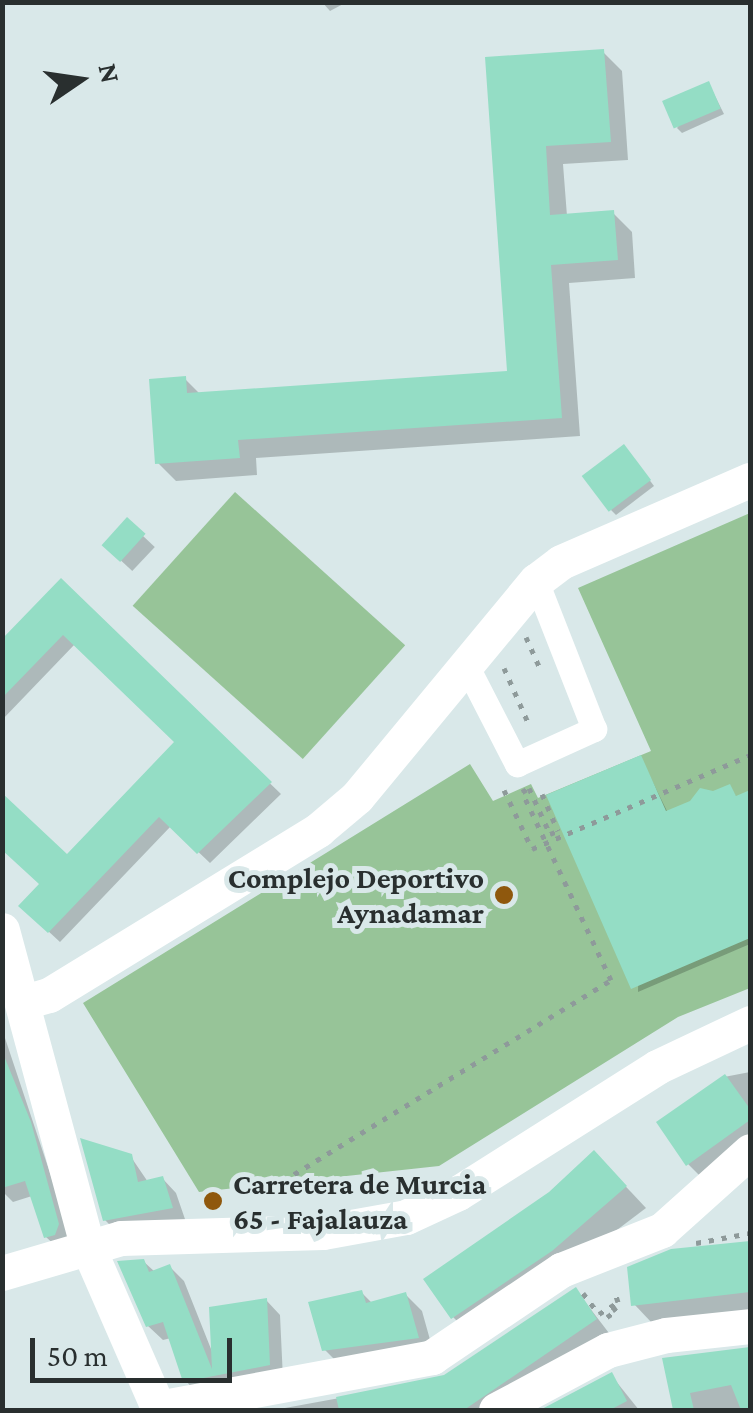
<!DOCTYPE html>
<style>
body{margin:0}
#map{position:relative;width:753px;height:1413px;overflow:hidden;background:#d9e8e9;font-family:"Crimson Pro",serif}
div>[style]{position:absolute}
.green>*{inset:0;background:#97c498;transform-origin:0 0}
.shadow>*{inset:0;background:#0003;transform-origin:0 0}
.building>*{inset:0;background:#94ddc5;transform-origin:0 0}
.path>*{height:5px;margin-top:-2.5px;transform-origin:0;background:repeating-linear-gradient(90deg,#8e9a9a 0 5px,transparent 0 13px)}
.street>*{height:25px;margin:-12.5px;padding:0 12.5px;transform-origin:12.5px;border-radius:12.5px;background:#fff}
.secondary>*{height:35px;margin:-17.5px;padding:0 17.5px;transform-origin:17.5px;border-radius:17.5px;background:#fff}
.dots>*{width:28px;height:28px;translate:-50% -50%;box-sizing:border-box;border:5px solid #d9e8e9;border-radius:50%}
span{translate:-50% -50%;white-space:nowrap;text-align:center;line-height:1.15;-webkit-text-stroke:10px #d9e8e9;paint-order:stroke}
.poi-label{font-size:30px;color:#292f2f;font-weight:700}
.right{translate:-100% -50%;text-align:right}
.left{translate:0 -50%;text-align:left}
.frame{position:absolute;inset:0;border:5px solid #292f2f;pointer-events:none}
.north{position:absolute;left:30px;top:30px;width:100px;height:100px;-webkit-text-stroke:8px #d9e8e9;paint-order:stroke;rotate:77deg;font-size:28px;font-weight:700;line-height:40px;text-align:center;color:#292f2f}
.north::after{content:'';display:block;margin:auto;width:35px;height:45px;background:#292f2f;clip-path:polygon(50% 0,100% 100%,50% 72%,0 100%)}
.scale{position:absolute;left:30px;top:1338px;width:202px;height:45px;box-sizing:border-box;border:5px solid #292f2f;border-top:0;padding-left:12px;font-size:30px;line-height:35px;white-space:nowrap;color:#292f2f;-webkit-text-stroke:8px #d9e8e9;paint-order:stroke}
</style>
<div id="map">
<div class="green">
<i style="left:235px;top:492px;width:229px;height:153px;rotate:42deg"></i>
<i style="clip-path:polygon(750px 513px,750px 988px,678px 1017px,439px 1166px,199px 1192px,83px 1003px,470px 764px,493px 801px,531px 784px,538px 798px,651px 751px,578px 588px)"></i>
</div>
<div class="shadow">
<i style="clip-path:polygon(322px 2px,347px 2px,330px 11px)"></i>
<i style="clip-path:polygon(603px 52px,622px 71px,628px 160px,563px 164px,567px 216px,613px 213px,632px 232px,635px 278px,569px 283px,580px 436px,256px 458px,257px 475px,176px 481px,158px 463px,185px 379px,201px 395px,510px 374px,488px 60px)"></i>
<i style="clip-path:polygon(709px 84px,724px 114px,682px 133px,677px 128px)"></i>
<i style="clip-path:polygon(629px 453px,654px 486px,616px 515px,611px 510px)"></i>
<i style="left:127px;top:521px;width:38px;height:33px;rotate:43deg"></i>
<i style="clip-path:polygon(61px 582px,281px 794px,210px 863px,171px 826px,60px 942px,21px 906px,177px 742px,75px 644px,2px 720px,2px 642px)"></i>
<i style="clip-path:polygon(641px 758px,668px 813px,730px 787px,737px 798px,750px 800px,750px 944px,638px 992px)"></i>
<i style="clip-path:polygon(2px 1029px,72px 1239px,60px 1250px,46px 1237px,32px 1196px,13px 1202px,2px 1191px)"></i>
<i style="clip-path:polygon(750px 1072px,750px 1149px,705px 1181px,688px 1164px,724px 1077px)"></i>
<i style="clip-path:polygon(131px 1157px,148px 1182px,162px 1178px,176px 1193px,186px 1222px,119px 1234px,105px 1220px)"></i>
<i style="clip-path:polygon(615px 1175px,646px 1208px,474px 1338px,453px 1317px)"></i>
<i style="clip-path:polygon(750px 1243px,750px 1311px,651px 1322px,634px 1304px,672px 1252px)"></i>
<i style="clip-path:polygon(143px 1261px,155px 1272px,170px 1267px,184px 1281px,213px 1354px,266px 1300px,280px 1315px,283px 1379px,199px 1395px,185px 1380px,171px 1338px,163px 1340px,148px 1326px)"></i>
<i style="clip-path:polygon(576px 1290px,612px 1337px,505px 1410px,274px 1410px,438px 1380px)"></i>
<i style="clip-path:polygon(362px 1293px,373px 1304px,405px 1294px,422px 1311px,434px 1354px,341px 1366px,324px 1349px)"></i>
<i style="clip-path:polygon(750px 1350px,750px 1410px,676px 1410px,665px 1360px)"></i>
<i style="clip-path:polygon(611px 1375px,639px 1410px,573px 1410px,569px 1398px)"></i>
</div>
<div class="building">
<i style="clip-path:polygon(604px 49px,611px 142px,546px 146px,550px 215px,614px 210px,618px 260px,551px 265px,562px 418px,238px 440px,240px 458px,155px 464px,149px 379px,186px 376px,187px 393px,507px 371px,485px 57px)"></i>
<i style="left:709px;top:81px;width:30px;height:51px;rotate:67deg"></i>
<i style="left:624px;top:444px;width:45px;height:53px;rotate:53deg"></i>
<i style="left:127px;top:517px;width:25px;height:38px;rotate:42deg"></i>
<i style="clip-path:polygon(61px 578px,272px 782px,197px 854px,159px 817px,48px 933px,18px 906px,39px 884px,2px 850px,2px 793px,67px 854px,174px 742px,63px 635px,2px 698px,2px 639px)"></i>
<i style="clip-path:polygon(641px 755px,666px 811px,690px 801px,700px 788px,713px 791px,730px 784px,736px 796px,750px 790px,750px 938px,631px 989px,546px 795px)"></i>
<i style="clip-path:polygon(2px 1051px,31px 1122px,59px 1224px,55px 1235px,44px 1238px,25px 1181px,2px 1188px)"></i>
<i style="clip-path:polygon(725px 1074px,750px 1109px,750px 1120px,686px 1166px,656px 1122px)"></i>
<i style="clip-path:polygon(80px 1138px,132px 1154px,138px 1182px,163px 1176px,173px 1208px,103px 1221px)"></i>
<i style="clip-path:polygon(594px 1150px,627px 1186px,552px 1251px,451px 1319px,423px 1279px,549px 1192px)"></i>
<i style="clip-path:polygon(750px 1241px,750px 1292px,631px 1306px,627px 1267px,671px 1249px)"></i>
<i style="clip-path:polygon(144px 1259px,149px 1272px,170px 1264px,212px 1369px,209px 1307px,267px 1298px,270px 1365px,183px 1382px,163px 1322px,146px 1327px,117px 1261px)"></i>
<i style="clip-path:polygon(576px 1287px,597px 1319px,464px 1410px,339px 1410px,336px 1397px,444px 1375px)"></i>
<i style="clip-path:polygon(362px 1290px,366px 1303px,406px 1292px,419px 1338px,322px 1351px,308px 1302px)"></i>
<i style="clip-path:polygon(750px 1347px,750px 1410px,741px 1410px,731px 1385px,690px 1393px,694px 1410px,673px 1410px,662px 1358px)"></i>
<i style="clip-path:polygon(612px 1372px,627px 1401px,610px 1410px,540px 1410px)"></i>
</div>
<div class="path">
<i style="left:526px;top:637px;width:34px;rotate:66deg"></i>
<i style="left:504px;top:668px;width:64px;rotate:66.2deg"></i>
<i style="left:504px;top:790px;width:65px;rotate:64.6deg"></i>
<i style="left:532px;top:849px;width:237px;rotate:-23.3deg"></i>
<i style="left:542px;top:794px;width:40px;rotate:66.6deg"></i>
<i style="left:283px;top:1181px;width:385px;rotate:-31.5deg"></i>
<i style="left:611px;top:980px;width:208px;rotate:-115.3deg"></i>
<i style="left:522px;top:792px;width:8px;rotate:-30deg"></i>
<i style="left:529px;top:788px;width:51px;rotate:65.5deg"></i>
<i style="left:550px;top:834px;width:9px;rotate:-21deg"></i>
<i style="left:696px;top:1243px;width:55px;rotate:-10.5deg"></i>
<i style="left:583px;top:1293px;width:26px;rotate:53deg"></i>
<i style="left:599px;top:1314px;width:22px;rotate:-32deg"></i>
<i style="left:618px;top:1302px;width:6px;rotate:-108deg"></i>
<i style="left:607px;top:1317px;width:11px;rotate:-34deg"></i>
<i style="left:616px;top:1311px;width:7px;rotate:-124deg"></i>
</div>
<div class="street">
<i style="left:465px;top:663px;width:114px;rotate:62.8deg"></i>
<i style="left:517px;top:764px;width:85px;rotate:-24.4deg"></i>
<i style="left:594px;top:729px;width:159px;rotate:-111.4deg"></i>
</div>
<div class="secondary">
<i style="left:2px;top:930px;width:326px;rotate:74.9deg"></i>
<i style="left:87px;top:1245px;width:180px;rotate:66.4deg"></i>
<i style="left:24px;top:1002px;width:26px;rotate:-16deg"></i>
<i style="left:49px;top:995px;width:316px;rotate:-31.5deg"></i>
<i style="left:318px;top:830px;width:51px;rotate:-40.2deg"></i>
<i style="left:357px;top:797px;width:281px;rotate:-50.4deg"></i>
<i style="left:536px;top:581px;width:31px;rotate:-37deg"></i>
<i style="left:561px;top:562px;width:206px;rotate:-23.5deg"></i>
<i style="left:2px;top:1273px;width:124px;rotate:-16.4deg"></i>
<i style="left:121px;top:1238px;width:202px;rotate:-1.7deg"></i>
<i style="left:323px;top:1232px;width:84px;rotate:-10.2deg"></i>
<i style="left:406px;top:1217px;width:57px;rotate:-24.8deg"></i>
<i style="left:458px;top:1193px;width:236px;rotate:-32.3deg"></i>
<i style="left:657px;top:1067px;width:103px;rotate:-25.3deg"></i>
<i style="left:158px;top:1408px;width:279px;rotate:-10.5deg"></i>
<i style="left:432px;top:1357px;width:156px;rotate:-34deg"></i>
<i style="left:561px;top:1270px;width:109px;rotate:-21.6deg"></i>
<i style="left:662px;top:1230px;width:118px;rotate:-41.9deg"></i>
<i style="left:496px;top:1410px;width:127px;rotate:-28.2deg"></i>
<i style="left:608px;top:1350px;width:60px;rotate:-14.5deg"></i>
<i style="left:666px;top:1335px;width:84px;rotate:-6.1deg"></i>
</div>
<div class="dots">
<i style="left:504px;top:895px;background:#8f580d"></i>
<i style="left:213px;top:1201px;background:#8f580d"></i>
</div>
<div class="poi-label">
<span class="right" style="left:484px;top:895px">Complejo Deportivo<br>Aynadamar</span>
<span class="left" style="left:233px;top:1201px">Carretera de Murcia<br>65 - Fajalauza</span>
</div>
<div class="frame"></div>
<div class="north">N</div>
<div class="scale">50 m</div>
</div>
